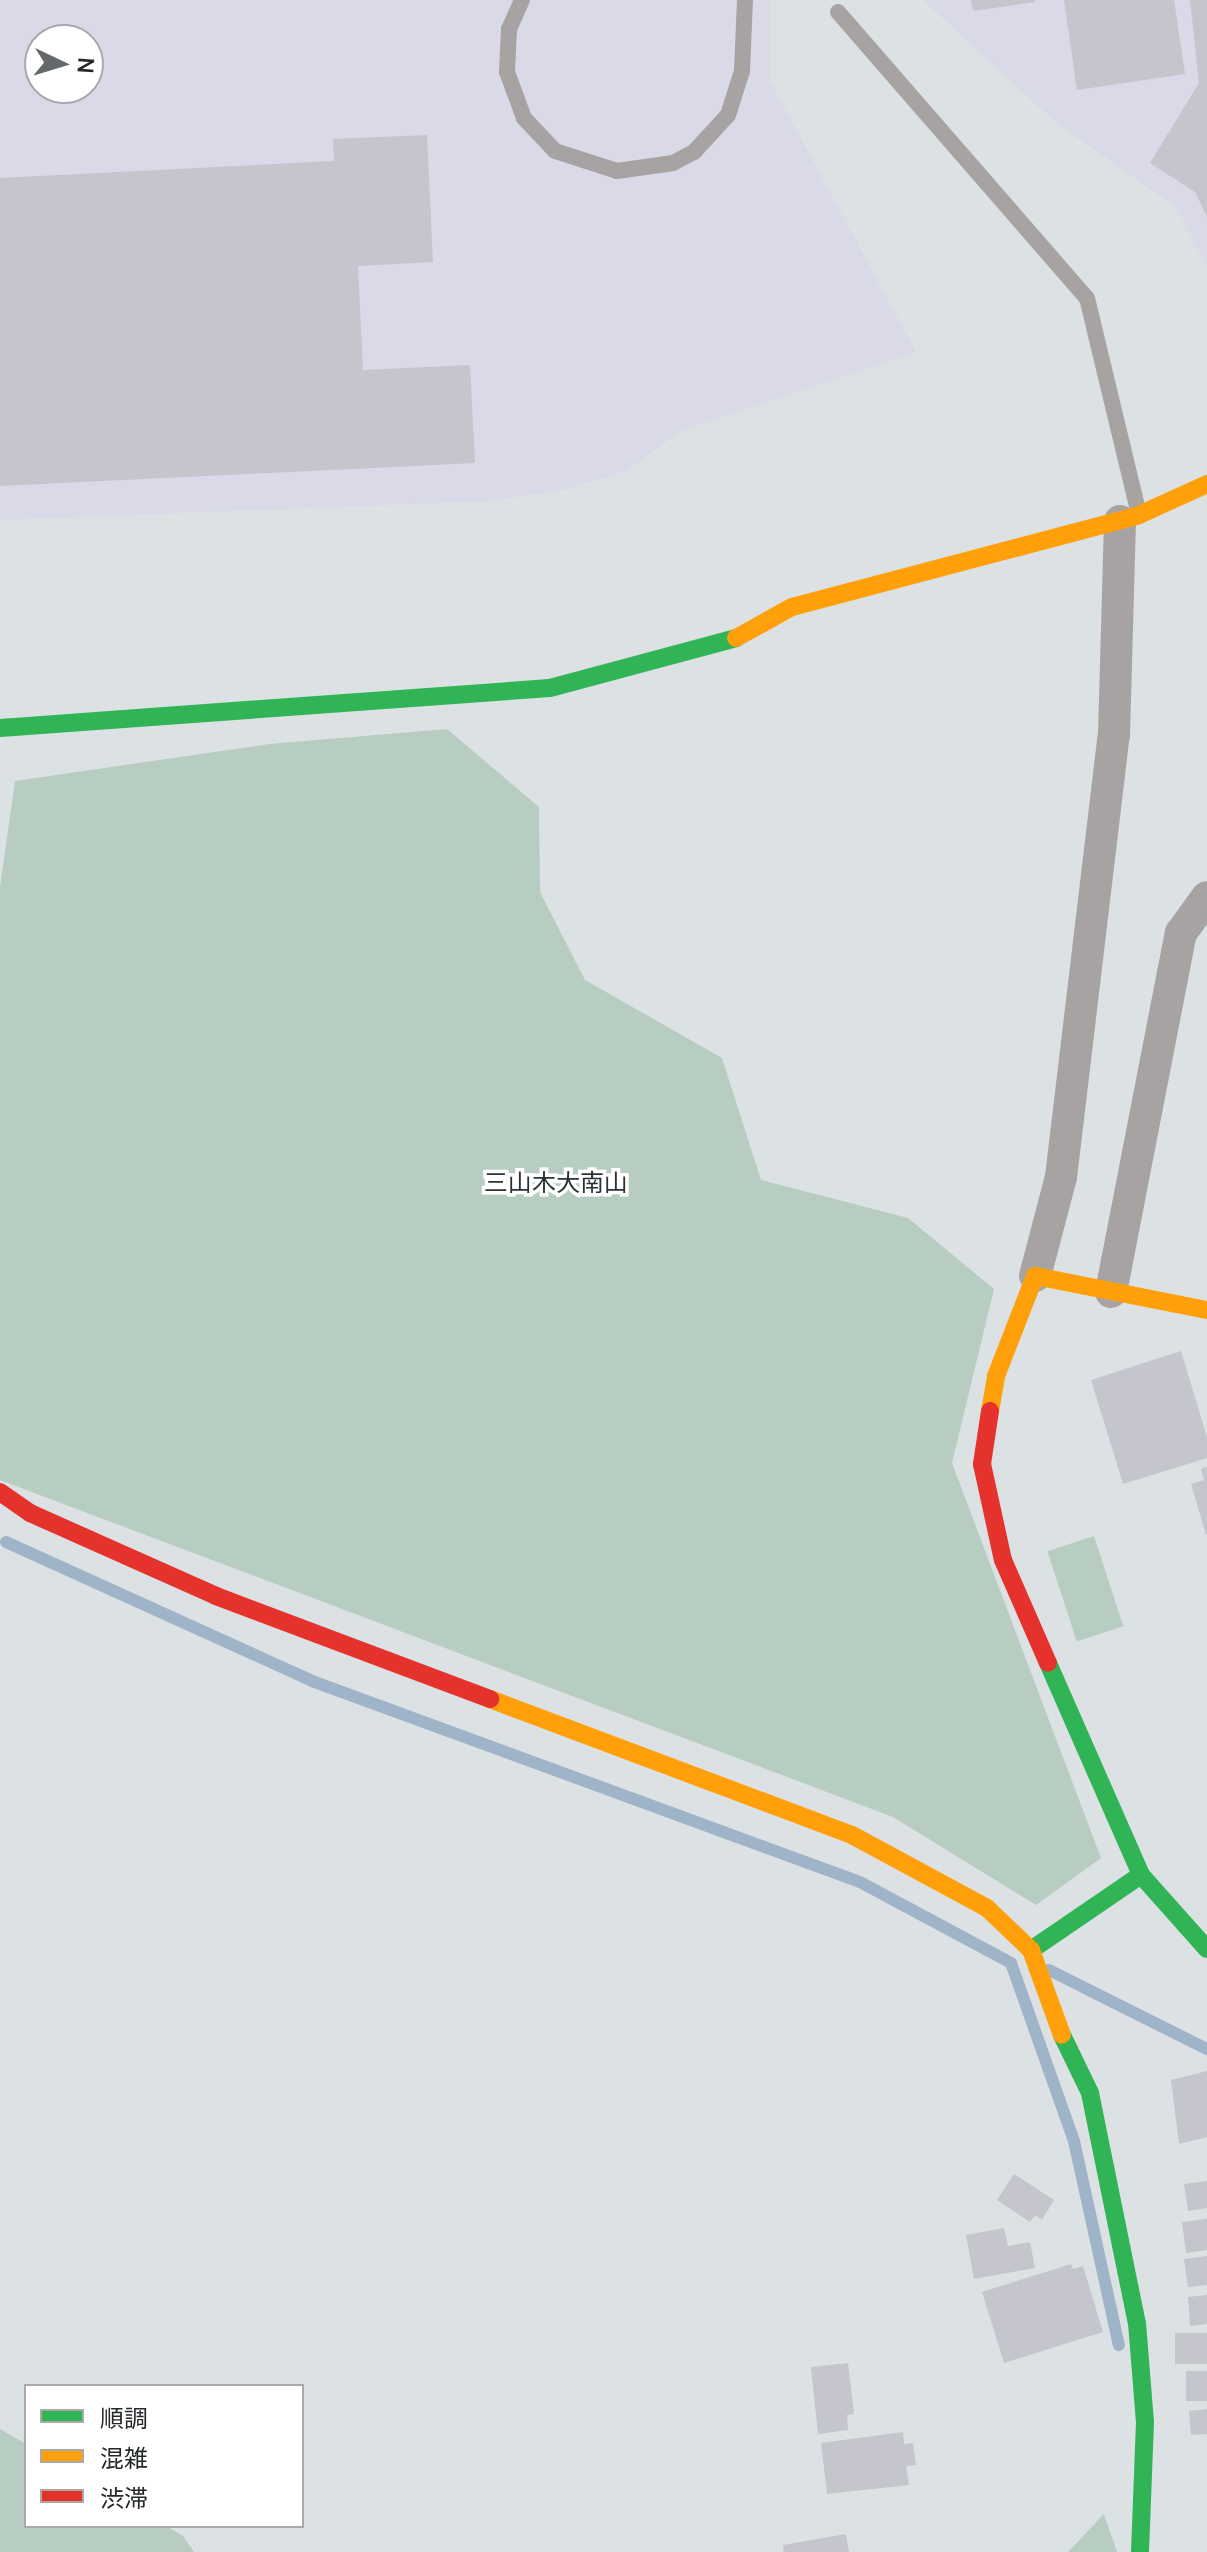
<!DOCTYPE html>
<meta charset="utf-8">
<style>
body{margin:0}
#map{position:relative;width:1207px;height:2552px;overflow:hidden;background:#dce1e4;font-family:Manrope,"Noto Sans JP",sans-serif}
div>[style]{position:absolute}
.commercial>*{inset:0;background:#d9d9e7}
.green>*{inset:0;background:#b8cdc1;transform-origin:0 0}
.stream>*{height:12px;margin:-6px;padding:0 6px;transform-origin:6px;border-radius:6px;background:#a0b4c9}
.building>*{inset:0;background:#c5c5cd;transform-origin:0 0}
.lane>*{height:16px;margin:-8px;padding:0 8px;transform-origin:8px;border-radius:8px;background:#a8a3a3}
.street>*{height:32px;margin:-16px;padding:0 16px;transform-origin:16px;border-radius:16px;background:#a8a3a3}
.fast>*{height:18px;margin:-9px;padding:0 9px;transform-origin:9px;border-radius:9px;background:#30b455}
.slow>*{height:18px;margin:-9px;padding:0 9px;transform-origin:9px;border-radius:9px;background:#ff9f0a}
.jam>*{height:18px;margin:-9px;padding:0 9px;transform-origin:9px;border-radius:9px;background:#e5322d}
span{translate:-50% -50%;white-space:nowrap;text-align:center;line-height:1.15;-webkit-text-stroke:7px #fff;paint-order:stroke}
.neighbourhood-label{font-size:24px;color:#2b3237}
.legend{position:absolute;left:24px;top:2384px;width:280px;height:144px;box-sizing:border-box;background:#fff;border:2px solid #a8a9aa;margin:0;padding:10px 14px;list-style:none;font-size:24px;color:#25282b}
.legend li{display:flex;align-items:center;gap:16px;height:40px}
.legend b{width:40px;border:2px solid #a8a9aa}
.north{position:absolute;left:24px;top:24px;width:80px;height:80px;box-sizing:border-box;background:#fff;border:2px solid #a8a9aa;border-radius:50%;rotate:94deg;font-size:22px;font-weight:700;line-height:32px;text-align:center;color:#25282b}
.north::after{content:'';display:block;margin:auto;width:28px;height:36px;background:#65696c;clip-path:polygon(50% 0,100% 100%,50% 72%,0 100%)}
</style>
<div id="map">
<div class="commercial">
<i style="clip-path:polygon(evenodd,0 0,770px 0,770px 81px,916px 352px,682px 430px,626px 471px,562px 490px,490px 501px,0 520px,0 0,40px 40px,88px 40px,88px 88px,40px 88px,40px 40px)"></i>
<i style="clip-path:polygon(923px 0,1207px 0,1207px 267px,1177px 208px,1053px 120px)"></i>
</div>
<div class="green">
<i style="clip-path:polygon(447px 729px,539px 807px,540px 892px,585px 980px,722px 1058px,761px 1180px,908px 1218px,994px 1289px,952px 1463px,1101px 1858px,1036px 1905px,893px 1817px,0 1480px,0 887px,15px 781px,269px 744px)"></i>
<i style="left:1094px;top:1536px;width:95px;height:49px;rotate:72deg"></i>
<i style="clip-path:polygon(0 2429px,26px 2444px,26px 2526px,166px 2526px,183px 2536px,194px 2552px,0 2552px)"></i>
<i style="clip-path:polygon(1104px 2514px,1117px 2552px,1068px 2552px)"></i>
</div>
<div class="stream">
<i style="left:6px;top:1542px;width:336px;rotate:24.4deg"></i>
<i style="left:312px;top:1681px;width:584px;rotate:20.14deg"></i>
<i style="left:860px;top:1882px;width:171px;rotate:28.2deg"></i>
<i style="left:1011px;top:1963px;width:189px;rotate:70.5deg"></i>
<i style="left:1074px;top:2141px;width:209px;rotate:77.6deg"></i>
<i style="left:1049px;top:1970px;width:177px;rotate:26.6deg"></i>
</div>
<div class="building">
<i style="clip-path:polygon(971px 0,1035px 0,1035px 2px,973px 11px)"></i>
<i style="clip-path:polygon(1064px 0,1174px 0,1185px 74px,1077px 90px)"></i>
<i style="clip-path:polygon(1190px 0,1207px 0,1207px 217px,1195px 192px,1150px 163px,1199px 83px)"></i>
<i style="clip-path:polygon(427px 135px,433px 262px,358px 266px,363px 370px,470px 365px,475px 463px,0 486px,0 178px,334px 161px,333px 139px)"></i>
<i style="clip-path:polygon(1181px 1351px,1207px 1437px,1207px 1458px,1123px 1484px,1091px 1380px)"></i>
<i style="clip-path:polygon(1207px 1467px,1207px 1535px,1206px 1535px,1191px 1484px,1204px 1480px,1201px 1469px)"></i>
<i style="clip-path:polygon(1207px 2071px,1207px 2137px,1179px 2144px,1171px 2080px)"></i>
<i style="clip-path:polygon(1014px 2174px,1054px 2200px,1042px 2220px,1035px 2215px,1030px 2222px,997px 2200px)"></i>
<i style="clip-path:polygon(1207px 2181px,1207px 2208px,1188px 2211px,1184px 2184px)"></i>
<i style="clip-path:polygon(1207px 2219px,1207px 2250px,1186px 2253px,1182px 2222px)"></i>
<i style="clip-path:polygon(1004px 2228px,1008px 2246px,1030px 2242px,1035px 2268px,974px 2279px,966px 2235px)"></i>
<i style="clip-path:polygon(1207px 2256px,1207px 2285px,1188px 2287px,1184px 2259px)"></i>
<i style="clip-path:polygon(1071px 2264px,1073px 2269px,1083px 2266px,1103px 2332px,1004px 2363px,982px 2292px)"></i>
<i style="clip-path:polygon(1207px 2295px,1207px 2324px,1190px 2326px,1188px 2297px)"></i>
<i style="left:1207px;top:2333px;width:31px;height:32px;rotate:90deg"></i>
<i style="clip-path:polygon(848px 2363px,854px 2414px,847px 2415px,848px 2430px,818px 2434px,811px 2367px)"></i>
<i style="left:1207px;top:2371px;width:30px;height:21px;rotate:90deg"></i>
<i style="clip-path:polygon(1207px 2409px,1207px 2434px,1191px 2435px,1189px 2411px)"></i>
<i style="clip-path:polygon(903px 2432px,904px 2444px,913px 2443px,916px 2465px,906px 2466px,909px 2485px,827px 2494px,821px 2443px)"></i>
<i style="clip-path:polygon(846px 2534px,849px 2552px,784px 2552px,783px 2545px)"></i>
</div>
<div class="lane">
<i style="left:522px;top:0;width:32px;rotate:114deg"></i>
<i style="left:509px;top:29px;width:43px;rotate:92.7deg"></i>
<i style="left:507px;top:72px;width:49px;rotate:69.7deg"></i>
<i style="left:524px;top:118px;width:45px;rotate:46.8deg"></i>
<i style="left:555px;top:151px;width:65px;rotate:17.9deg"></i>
<i style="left:617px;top:171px;width:57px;rotate:-8.1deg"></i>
<i style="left:673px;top:163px;width:24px;rotate:-28deg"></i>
<i style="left:694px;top:152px;width:50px;rotate:-47.4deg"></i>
<i style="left:728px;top:115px;width:46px;rotate:-72.3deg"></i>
<i style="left:742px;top:71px;width:71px;rotate:-87.6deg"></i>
<i style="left:838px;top:12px;width:379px;rotate:49deg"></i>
<i style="left:1087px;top:298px;width:223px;rotate:76.5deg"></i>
</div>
<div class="street">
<i style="left:1035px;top:1276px;width:102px;rotate:-75.3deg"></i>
<i style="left:1061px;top:1177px;width:445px;rotate:-83.2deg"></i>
<i style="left:1114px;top:735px;width:214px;rotate:-88.4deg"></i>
<i style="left:1111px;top:1292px;width:366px;rotate:-79deg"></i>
<i style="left:1181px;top:933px;width:44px;rotate:-54.2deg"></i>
</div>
<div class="fast">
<i style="left:0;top:728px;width:551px;rotate:-4.16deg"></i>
<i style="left:550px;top:688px;width:193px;rotate:-15deg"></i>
<i style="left:1048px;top:1663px;width:232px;rotate:66.3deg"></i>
<i style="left:1141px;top:1875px;width:99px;rotate:48.3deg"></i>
<i style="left:1031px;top:1950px;width:133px;rotate:-34.3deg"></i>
<i style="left:1062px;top:2035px;width:64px;rotate:64.2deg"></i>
<i style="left:1090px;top:2093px;width:235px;rotate:78.5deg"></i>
<i style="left:1137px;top:2323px;width:99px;rotate:85.4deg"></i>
<i style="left:1145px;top:2422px;width:130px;rotate:92.2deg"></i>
</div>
<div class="slow">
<i style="left:736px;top:638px;width:64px;rotate:-29deg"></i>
<i style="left:792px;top:607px;width:359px;rotate:-14.8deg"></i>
<i style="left:1139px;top:515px;width:75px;rotate:-24.5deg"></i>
<i style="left:990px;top:1411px;width:36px;rotate:-80deg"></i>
<i style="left:996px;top:1376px;width:107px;rotate:-68.7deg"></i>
<i style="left:1035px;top:1276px;width:175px;rotate:11.2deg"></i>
<i style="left:490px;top:1699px;width:387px;rotate:20.6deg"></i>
<i style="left:852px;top:1835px;width:153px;rotate:28.4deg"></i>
<i style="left:987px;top:1908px;width:61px;rotate:43.7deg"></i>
<i style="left:1031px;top:1950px;width:90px;rotate:70deg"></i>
</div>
<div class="jam">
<i style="left:990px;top:1411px;width:54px;rotate:98.6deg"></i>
<i style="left:982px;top:1464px;width:98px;rotate:77.7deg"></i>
<i style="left:1003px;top:1560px;width:112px;rotate:66.4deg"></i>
<i style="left:0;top:1492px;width:37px;rotate:35deg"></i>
<i style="left:30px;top:1513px;width:204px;rotate:24deg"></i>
<i style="left:216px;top:1596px;width:293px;rotate:20.6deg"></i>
</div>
<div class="neighbourhood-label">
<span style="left:556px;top:1182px">三山木大南山</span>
</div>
<ul class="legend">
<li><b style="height:10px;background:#30b455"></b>順調</li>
<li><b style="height:10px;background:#ff9f0a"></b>混雑</li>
<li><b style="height:10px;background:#e5322d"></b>渋滞</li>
</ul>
<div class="north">N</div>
</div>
